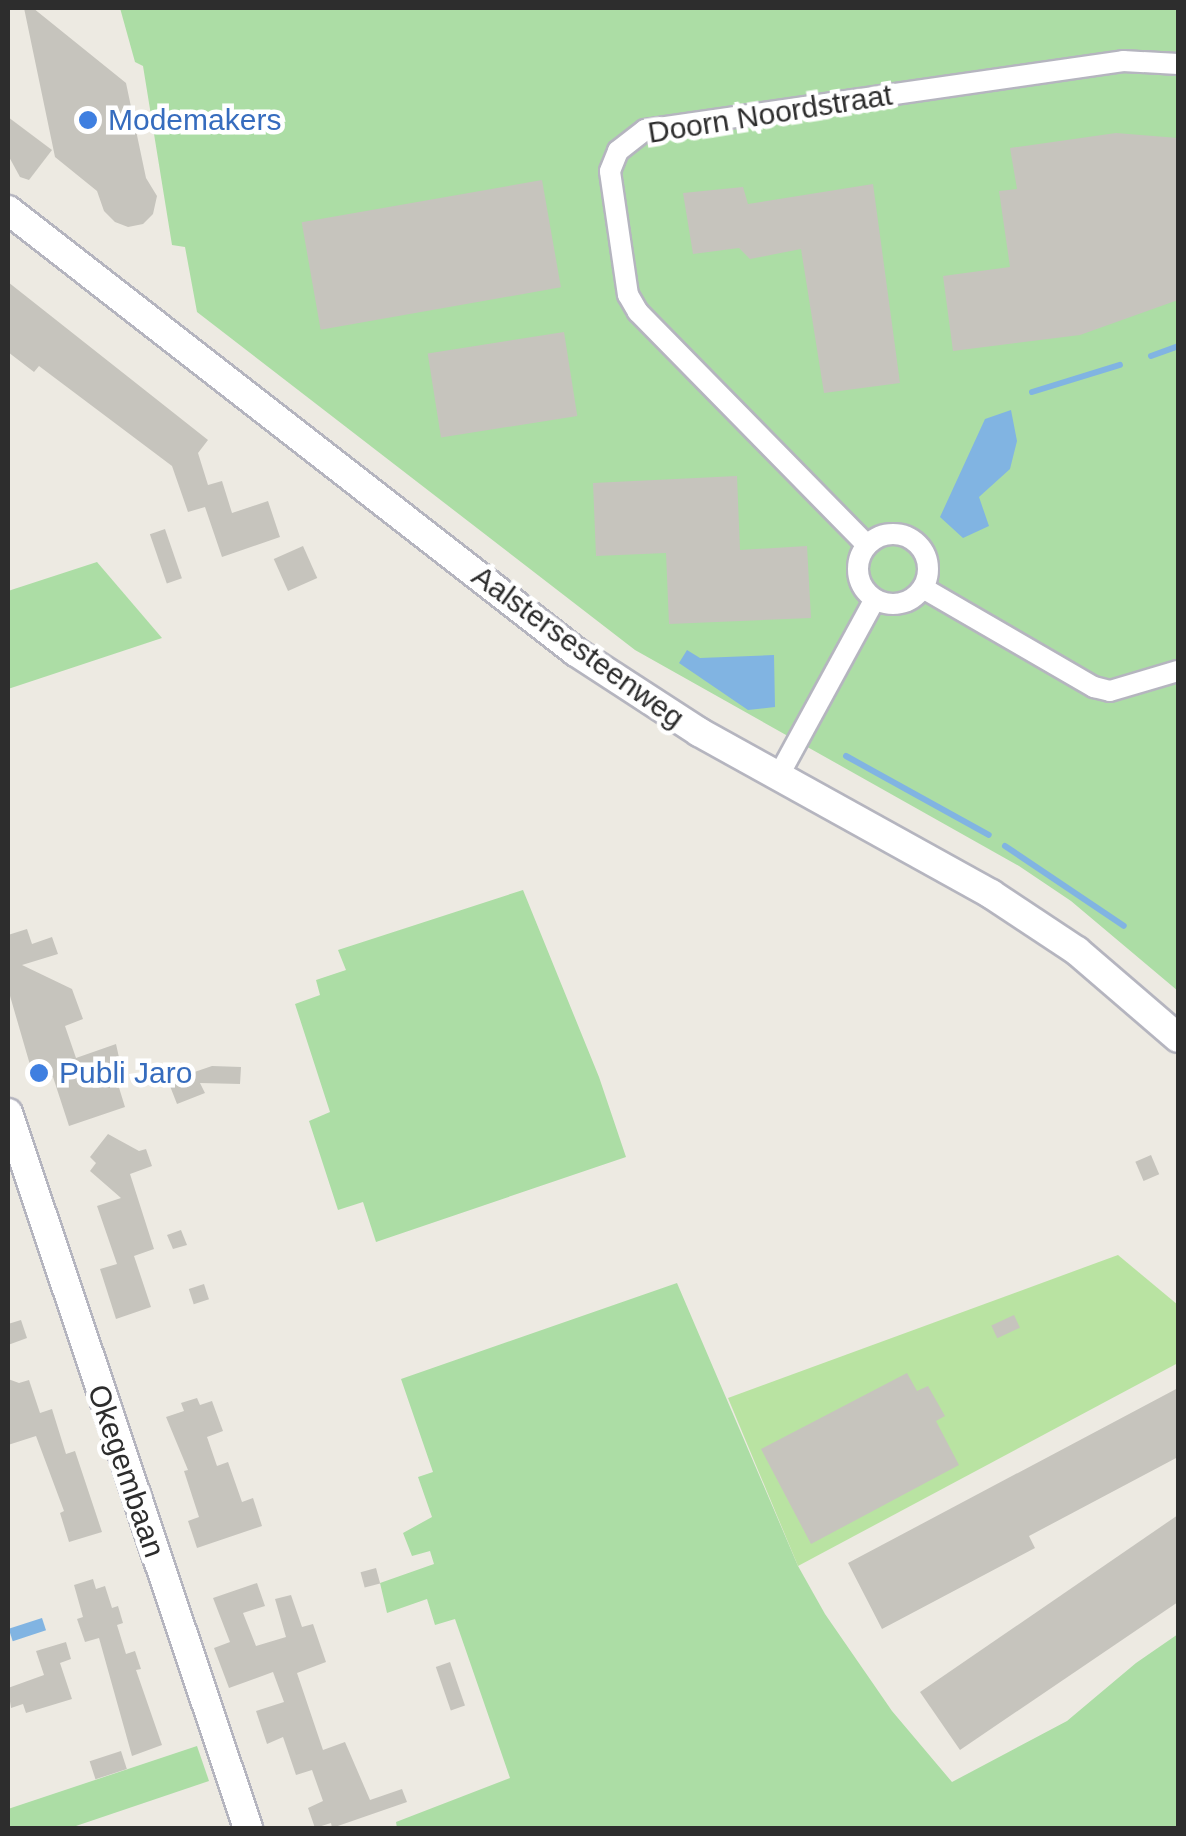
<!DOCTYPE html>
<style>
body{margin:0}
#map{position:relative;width:1186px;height:1836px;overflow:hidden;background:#edeae2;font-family:Arial,sans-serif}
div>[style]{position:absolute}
.green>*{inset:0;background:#acdda5}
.pitch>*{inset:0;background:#b9e3a2}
.water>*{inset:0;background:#81b4e2;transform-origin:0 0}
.stream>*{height:6px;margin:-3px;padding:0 3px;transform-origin:3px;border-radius:3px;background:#81b4e2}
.building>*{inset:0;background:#c6c4bd;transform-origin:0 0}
.roads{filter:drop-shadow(2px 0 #b5b5bf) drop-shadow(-2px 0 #b5b5bf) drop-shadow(0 2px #b5b5bf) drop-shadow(0 -2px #b5b5bf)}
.street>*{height:20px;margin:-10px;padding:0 10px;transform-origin:10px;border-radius:10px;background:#fff}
.street>.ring{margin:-10px;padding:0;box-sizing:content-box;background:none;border:20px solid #fff;border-radius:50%}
.secondary>*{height:28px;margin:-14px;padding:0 14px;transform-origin:14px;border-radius:14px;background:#fff}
.dots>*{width:28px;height:28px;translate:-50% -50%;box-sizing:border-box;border:5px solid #fff;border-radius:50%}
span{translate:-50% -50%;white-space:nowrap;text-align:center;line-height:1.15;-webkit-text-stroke:9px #fff;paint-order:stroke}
.street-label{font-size:30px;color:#2d2d2d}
.shop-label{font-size:30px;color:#366cbe}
.left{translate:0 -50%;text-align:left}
.frame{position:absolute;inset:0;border:10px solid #2d2d2d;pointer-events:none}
</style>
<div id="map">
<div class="green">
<i style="clip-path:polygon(120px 8px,1178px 8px,1178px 991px,1071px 901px,1019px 866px,635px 650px,197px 312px,185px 247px,172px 245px,143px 66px,135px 62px)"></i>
<i style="clip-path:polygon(97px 562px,162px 638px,8px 689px,8px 591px)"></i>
<i style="clip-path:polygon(523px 890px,599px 1077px,626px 1157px,376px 1242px,363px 1202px,338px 1210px,309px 1121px,330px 1112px,295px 1004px,320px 995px,316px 980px,346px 970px,338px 950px)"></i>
<i style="clip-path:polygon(677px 1283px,798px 1566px,825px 1614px,892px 1711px,952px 1782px,1067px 1721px,1136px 1663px,1178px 1634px,1178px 1828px,397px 1828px,396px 1822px,510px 1778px,455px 1619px,435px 1625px,427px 1599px,387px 1613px,380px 1583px,434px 1564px,430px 1551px,412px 1556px,403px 1533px,432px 1517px,418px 1477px,433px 1472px,401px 1379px)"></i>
<i style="clip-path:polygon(197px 1746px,209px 1781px,70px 1828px,8px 1828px,8px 1809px)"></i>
</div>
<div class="pitch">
<i style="clip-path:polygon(1118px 1255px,1178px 1305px,1178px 1363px,798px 1566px,728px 1398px)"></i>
</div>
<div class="water">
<i style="clip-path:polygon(1011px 410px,1017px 441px,1010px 469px,979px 497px,989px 526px,963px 538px,940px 517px,985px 419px)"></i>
<i style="clip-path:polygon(687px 650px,700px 658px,774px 655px,775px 707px,748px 710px,679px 663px)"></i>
<i style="left:42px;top:1618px;width:13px;height:35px;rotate:72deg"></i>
</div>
<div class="stream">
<i style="left:1151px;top:356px;width:29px;rotate:-20deg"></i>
<i style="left:1032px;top:392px;width:92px;rotate:-17.1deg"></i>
<i style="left:846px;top:756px;width:163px;rotate:28.9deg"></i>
<i style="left:1005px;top:846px;width:143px;rotate:33.9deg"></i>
</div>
<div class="building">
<i style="clip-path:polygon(24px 8px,33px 8px,126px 83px,146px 178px,157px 196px,153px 214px,143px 224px,128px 227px,115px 222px,104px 211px,97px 191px,55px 157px)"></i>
<i style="clip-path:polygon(8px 117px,52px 150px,29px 180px,20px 177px,8px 155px)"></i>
<i style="clip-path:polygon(1116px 133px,1178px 138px,1178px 300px,1080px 335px,953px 351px,943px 276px,1010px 267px,999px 191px,1017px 189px,1010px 148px)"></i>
<i style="left:542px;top:180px;width:109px;height:244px;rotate:80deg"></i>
<i style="clip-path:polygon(873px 184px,900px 383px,824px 393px,801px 249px,750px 259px,739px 248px,693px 254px,683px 193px,743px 187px,748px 204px)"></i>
<i style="clip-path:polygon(8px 282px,208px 440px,198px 453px,208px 485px,222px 481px,232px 513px,268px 501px,280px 537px,222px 557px,205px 507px,188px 512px,172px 466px,39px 366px,34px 372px,8px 352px)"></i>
<i style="left:564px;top:332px;width:85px;height:138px;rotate:81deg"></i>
<i style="clip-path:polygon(737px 476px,740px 550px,807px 546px,811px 618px,669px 624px,666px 553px,596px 556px,593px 483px)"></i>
<i style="left:165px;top:529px;width:52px;height:16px;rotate:71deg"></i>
<i style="left:303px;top:546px;width:35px;height:32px;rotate:66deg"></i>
<i style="clip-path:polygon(27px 929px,32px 944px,52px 937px,58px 954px,22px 965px,72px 989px,83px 1019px,65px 1026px,76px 1058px,116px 1044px,120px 1062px,112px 1065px,125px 1107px,69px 1126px,53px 1077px,35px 1082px,8px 989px,8px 935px)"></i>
<i style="clip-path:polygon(212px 1066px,241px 1067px,240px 1084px,200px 1083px,205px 1093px,177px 1104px,168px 1081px)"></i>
<i style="clip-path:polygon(108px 1134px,139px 1151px,146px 1149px,152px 1166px,130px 1174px,154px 1249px,134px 1256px,151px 1307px,116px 1319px,100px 1269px,117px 1264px,97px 1206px,121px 1198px,90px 1171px,96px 1163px,90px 1157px)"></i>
<i style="left:1151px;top:1155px;width:21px;height:17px;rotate:67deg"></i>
<i style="clip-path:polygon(181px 1230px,187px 1245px,173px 1249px,167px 1235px)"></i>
<i style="left:204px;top:1284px;width:16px;height:16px;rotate:72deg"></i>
<i style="left:1014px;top:1315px;width:14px;height:25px;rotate:65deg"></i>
<i style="clip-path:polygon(21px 1320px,27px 1338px,8px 1345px,8px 1324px)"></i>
<i style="clip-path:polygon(907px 1373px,917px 1391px,928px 1386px,945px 1416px,936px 1421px,959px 1465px,811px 1544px,761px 1449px)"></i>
<i style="clip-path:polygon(8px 1379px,19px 1383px,29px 1380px,40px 1413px,52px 1409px,66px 1454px,75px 1451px,102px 1532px,69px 1542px,60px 1513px,64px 1511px,36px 1436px,8px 1445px)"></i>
<i style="clip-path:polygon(1178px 1388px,1178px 1457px,1029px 1536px,1035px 1548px,882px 1629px,848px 1563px)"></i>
<i style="clip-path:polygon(197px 1398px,200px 1405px,212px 1401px,223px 1431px,207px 1437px,217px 1466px,228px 1462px,242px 1502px,253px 1498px,262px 1526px,197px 1548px,188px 1521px,199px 1517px,184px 1471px,188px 1470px,166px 1417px,184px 1411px,181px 1403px)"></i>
<i style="clip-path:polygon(1178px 1515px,1178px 1602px,960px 1750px,920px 1692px)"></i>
<i style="left:376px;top:1568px;width:16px;height:16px;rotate:75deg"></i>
<i style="clip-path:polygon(93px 1579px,96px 1589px,105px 1586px,112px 1608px,118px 1606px,123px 1623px,117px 1625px,126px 1654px,135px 1651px,141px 1669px,136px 1670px,162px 1745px,132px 1756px,99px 1638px,85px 1642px,77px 1619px,83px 1617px,74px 1585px)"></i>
<i style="clip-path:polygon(257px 1583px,265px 1606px,243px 1613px,256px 1646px,286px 1637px,275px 1599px,291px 1595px,302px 1627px,313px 1624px,326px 1662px,297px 1673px,323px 1750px,345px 1742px,370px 1800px,402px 1789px,407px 1802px,332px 1828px,331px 1823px,315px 1828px,308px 1808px,323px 1801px,312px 1770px,296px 1775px,283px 1737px,267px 1744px,256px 1711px,284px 1702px,273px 1672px,229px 1688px,214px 1648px,230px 1642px,213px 1598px)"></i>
<i style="clip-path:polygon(66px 1642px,71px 1659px,60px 1663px,72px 1699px,26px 1713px,23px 1704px,11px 1708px,8px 1688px,44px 1675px,36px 1651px)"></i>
<i style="left:450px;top:1662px;width:46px;height:15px;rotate:71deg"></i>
<i style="left:121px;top:1751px;width:19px;height:33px;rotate:72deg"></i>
</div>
<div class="roads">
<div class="street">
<i class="ring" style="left:858px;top:534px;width:50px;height:50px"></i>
<i style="left:867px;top:545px;width:327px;rotate:-134.5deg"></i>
<i style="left:638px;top:312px;width:20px;rotate:-120deg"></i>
<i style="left:628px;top:295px;width:125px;rotate:-98.3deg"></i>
<i style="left:610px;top:171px;width:22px;rotate:-68deg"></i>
<i style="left:618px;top:151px;width:34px;rotate:-38deg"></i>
<i style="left:645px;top:130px;width:483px;rotate:-8.2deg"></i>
<i style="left:1123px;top:61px;width:55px;rotate:3.1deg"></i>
<i style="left:923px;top:588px;width:198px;rotate:30.1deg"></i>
<i style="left:1094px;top:687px;width:16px;rotate:14deg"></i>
<i style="left:1110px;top:691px;width:71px;rotate:-16.4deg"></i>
<i style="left:779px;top:775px;width:200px;rotate:-61.4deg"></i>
</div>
<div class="secondary">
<i style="left:8px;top:210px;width:720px;rotate:37.89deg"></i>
<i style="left:576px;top:652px;width:147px;rotate:33deg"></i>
<i style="left:699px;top:732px;width:334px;rotate:29deg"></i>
<i style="left:991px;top:894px;width:103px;rotate:33.5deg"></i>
<i style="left:1077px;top:951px;width:133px;rotate:40.7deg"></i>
<i style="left:8px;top:1113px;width:754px;rotate:71.44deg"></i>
</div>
</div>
<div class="dots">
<i style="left:88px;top:120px;background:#3f7fe0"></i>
<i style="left:39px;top:1073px;background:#3f7fe0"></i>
</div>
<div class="street-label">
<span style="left:770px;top:114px;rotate:-9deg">Doorn Noordstraat</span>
<span style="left:578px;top:647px;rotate:36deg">Aalstersesteenweg</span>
<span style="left:126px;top:1471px;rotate:71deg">Okegembaan</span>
</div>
<div class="shop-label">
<span class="left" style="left:108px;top:120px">Modemakers</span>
<span class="left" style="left:59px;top:1073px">Publi Jaro</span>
</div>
<div class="frame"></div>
</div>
